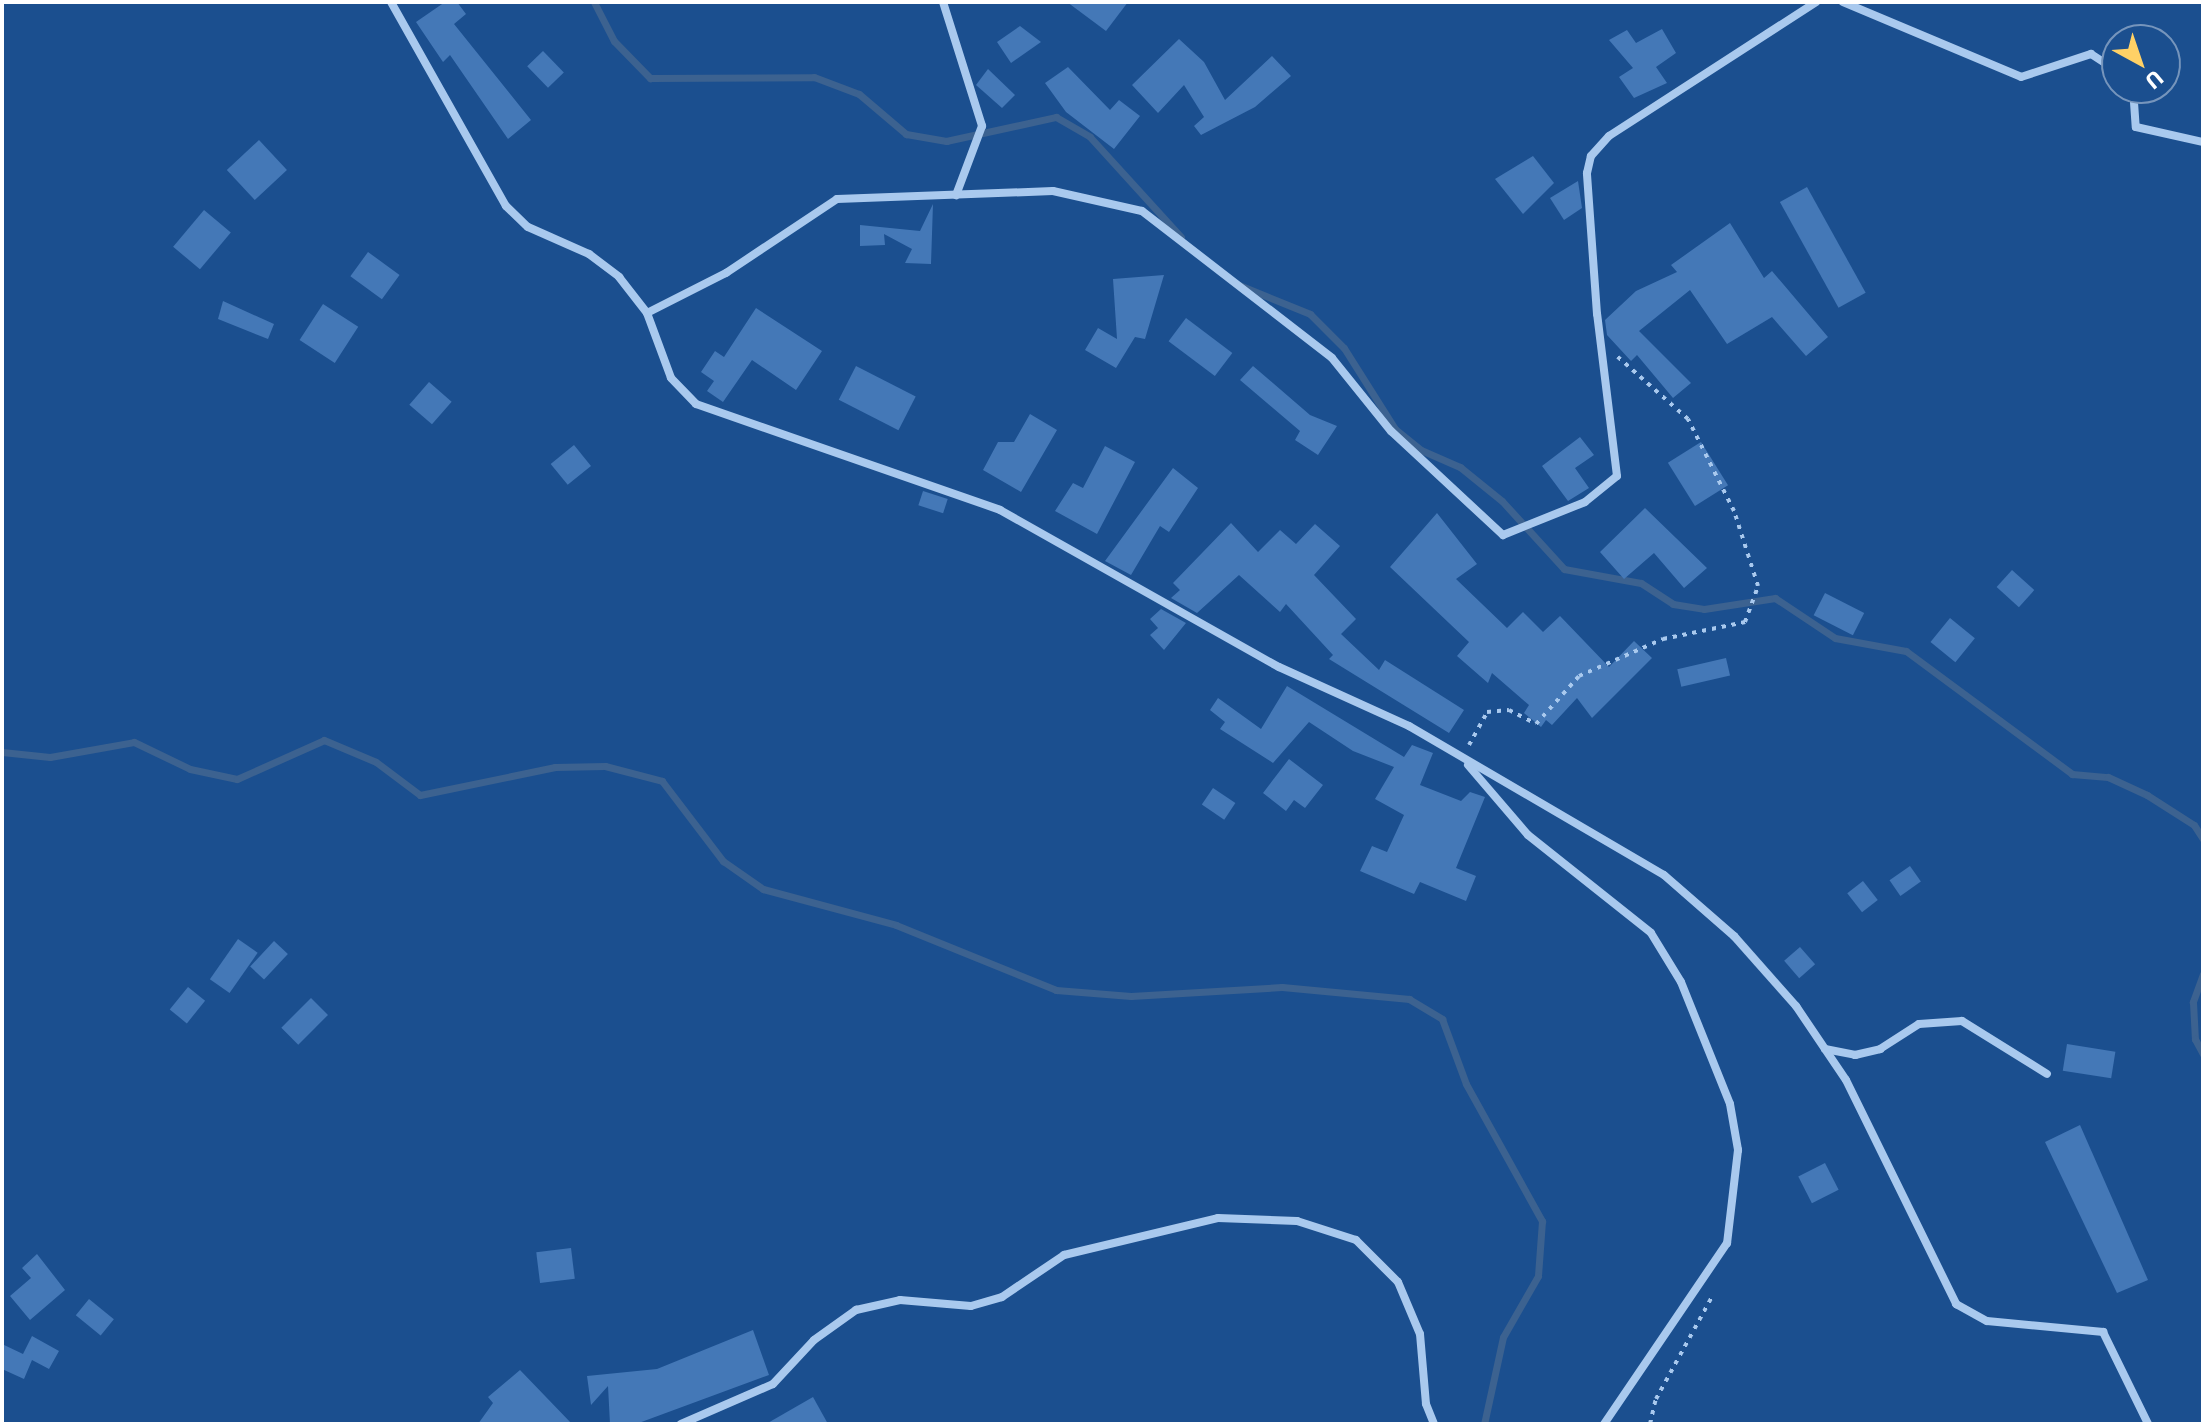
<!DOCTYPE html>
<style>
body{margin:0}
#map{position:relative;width:2205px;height:1426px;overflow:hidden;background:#1b4f8f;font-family:"Exo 2",sans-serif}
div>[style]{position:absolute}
.stream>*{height:7px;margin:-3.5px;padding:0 3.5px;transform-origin:3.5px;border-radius:3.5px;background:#3c6290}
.building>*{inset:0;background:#4478b7;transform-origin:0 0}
.path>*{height:4px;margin-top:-2px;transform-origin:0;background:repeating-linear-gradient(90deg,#a9c9ee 0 4px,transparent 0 10px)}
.street>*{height:8px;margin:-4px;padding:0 4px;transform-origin:4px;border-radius:4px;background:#a9c9ee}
span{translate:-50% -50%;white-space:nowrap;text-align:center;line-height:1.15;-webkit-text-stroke:7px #1b4f8f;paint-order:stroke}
.frame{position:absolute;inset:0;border:4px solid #fff;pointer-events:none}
.north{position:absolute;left:2101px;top:24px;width:80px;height:80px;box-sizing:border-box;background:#1b4f8f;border:2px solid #7695bc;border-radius:50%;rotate:140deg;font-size:22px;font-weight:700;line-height:32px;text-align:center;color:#fff}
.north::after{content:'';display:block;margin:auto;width:28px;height:36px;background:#ffd166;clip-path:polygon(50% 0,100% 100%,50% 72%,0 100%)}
</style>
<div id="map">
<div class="stream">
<i style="left:594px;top:2px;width:44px;rotate:62.9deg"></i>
<i style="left:614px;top:41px;width:52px;rotate:45.8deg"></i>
<i style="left:650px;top:78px;width:164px;rotate:-0.3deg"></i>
<i style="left:814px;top:77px;width:48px;rotate:20.7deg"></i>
<i style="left:859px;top:94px;width:62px;rotate:40.4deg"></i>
<i style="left:906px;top:134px;width:41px;rotate:9.9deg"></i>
<i style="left:946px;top:141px;width:113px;rotate:-12.3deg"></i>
<i style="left:1056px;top:117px;width:39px;rotate:30deg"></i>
<i style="left:1090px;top:137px;width:135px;rotate:47.7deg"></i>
<i style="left:1239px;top:285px;width:77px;rotate:22.2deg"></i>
<i style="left:1310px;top:314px;width:48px;rotate:45deg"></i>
<i style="left:1344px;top:348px;width:96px;rotate:57.8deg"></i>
<i style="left:1395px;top:429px;width:33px;rotate:39deg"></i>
<i style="left:1421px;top:450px;width:43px;rotate:23.6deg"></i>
<i style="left:1460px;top:467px;width:54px;rotate:39deg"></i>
<i style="left:1502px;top:501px;width:92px;rotate:47.6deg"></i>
<i style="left:1564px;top:569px;width:78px;rotate:10.3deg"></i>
<i style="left:1641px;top:583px;width:38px;rotate:33deg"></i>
<i style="left:1673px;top:604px;width:31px;rotate:9deg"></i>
<i style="left:1704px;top:609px;width:72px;rotate:-8.8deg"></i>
<i style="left:1775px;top:598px;width:72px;rotate:33.7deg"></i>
<i style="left:1835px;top:638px;width:72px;rotate:10.4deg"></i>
<i style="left:1906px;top:651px;width:207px;rotate:36.5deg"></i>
<i style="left:2072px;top:774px;width:36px;rotate:5deg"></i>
<i style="left:2108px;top:777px;width:43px;rotate:24.8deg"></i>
<i style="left:2147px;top:795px;width:56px;rotate:32.6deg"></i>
<i style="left:2194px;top:825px;width:17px;rotate:57deg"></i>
<i style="left:2px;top:752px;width:48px;rotate:5.9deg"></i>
<i style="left:50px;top:757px;width:85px;rotate:-10.1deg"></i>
<i style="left:134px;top:742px;width:62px;rotate:25.7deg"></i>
<i style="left:190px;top:769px;width:48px;rotate:12deg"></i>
<i style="left:237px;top:779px;width:95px;rotate:-24.1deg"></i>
<i style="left:324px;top:740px;width:56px;rotate:22.9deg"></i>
<i style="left:376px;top:762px;width:55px;rotate:36.9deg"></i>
<i style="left:420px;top:795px;width:138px;rotate:-11.7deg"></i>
<i style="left:555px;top:767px;width:50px;rotate:-1.1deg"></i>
<i style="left:605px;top:766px;width:59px;rotate:14.7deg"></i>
<i style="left:662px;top:781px;width:101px;rotate:52.7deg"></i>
<i style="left:723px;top:861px;width:49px;rotate:35deg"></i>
<i style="left:763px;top:889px;width:138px;rotate:15.1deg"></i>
<i style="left:896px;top:925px;width:173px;rotate:22.1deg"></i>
<i style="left:1056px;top:990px;width:75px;rotate:4.6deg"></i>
<i style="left:1131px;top:996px;width:151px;rotate:-3.4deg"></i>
<i style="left:1282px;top:987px;width:128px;rotate:5.4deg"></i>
<i style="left:1409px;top:999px;width:39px;rotate:31deg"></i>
<i style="left:1442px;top:1019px;width:69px;rotate:69.7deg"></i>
<i style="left:1466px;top:1084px;width:157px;rotate:61deg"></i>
<i style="left:1542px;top:1221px;width:55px;rotate:94.2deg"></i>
<i style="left:1538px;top:1276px;width:70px;rotate:119.8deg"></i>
<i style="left:1503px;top:1337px;width:89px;rotate:102.3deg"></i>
<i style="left:2203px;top:974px;width:30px;rotate:110deg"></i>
<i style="left:2193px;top:1002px;width:37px;rotate:87deg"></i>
<i style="left:2195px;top:1039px;width:17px;rotate:62deg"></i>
</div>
<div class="building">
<i style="clip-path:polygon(445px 2px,457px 2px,466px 14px,454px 24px,531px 120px,508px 139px,450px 55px,443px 62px,416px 22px)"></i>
<i style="clip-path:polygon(1067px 2px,1128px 2px,1106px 31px)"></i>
<i style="clip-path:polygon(1020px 26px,1041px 42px,1011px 63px,997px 42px)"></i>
<i style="clip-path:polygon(1662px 29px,1676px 53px,1656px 67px,1667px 83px,1634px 98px,1619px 77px,1633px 68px,1609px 40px,1627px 30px,1636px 43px)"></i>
<i style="clip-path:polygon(1179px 39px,1204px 62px,1225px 100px,1272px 56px,1291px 76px,1255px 107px,1201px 135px,1194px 126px,1204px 117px,1184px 85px,1158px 113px,1132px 85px)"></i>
<i style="left:543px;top:51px;width:30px;height:22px;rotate:46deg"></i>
<i style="clip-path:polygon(1068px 67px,1110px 110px,1119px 100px,1140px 116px,1114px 149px,1066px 112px,1045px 83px)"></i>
<i style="clip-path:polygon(988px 69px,1015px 95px,1002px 108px,976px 85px)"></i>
<i style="left:259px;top:140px;width:41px;height:44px;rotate:47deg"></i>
<i style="clip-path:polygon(1533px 156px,1554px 183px,1523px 214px,1495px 179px)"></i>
<i style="clip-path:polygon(1578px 181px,1582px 208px,1564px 220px,1550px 198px)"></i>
<i style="left:1807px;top:187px;width:121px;height:31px;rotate:61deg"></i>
<i style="clip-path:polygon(933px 204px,931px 264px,905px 263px,912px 249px,884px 234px,885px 245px,860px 246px,860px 225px,920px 231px)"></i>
<i style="left:204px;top:210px;width:35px;height:48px;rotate:40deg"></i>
<i style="clip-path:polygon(1730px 223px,1764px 278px,1772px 271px,1828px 337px,1806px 356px,1772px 317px,1727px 344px,1690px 290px,1639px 331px,1691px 383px,1673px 398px,1637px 355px,1631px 361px,1607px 335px,1605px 320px,1636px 291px,1677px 272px,1671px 265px)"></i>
<i style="left:368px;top:252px;width:39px;height:30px;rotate:36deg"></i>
<i style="clip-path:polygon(1164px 275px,1145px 339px,1135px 337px,1116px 368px,1085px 350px,1098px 328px,1117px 339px,1113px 279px)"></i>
<i style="clip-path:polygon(223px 301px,274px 324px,268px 339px,218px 319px)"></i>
<i style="left:323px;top:304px;width:42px;height:43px;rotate:33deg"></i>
<i style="clip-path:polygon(756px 308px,822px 351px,796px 390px,752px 360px,723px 402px,707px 391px,714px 381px,701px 372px,715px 351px,724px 357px)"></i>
<i style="left:1186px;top:318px;width:58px;height:29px;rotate:37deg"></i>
<i style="left:856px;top:366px;width:67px;height:38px;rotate:27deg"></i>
<i style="clip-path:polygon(1253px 366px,1310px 415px,1337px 426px,1318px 455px,1295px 440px,1300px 431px,1240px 380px)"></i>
<i style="left:429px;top:382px;width:30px;height:30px;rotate:41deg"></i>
<i style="clip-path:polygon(1030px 414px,1057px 430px,1021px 492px,983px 470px,998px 442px,1014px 442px)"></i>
<i style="clip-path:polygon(1580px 437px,1594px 455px,1575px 468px,1589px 488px,1568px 501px,1542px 466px)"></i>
<i style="left:1701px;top:442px;width:51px;height:39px;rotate:58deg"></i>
<i style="left:574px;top:445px;width:27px;height:30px;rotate:51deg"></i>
<i style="clip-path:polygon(1105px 446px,1135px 462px,1097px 534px,1055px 511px,1073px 483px,1083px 488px)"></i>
<i style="clip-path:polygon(1173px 468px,1198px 488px,1169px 532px,1160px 526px,1131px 575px,1105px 561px)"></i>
<i style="left:923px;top:491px;width:26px;height:15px;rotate:18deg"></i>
<i style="clip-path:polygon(1645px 508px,1707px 568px,1684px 588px,1654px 553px,1624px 579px,1600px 552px)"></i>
<i style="clip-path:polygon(1437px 513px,1477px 564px,1456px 579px,1507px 628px,1523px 612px,1543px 632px,1560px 616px,1609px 667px,1634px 641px,1652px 658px,1592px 718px,1577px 698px,1552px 725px,1546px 720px,1541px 727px,1524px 713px,1529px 705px,1492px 673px,1488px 683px,1457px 656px,1469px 642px,1390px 567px)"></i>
<i style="clip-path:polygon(1231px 523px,1258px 552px,1280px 530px,1296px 544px,1315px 524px,1340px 546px,1314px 575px,1356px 619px,1341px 634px,1379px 670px,1385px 660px,1464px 710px,1449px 733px,1329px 659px,1333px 655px,1286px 604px,1280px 612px,1239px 575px,1197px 613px,1171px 598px,1180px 590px,1173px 583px)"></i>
<i style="left:2012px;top:570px;width:30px;height:23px;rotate:42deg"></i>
<i style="left:1825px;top:593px;width:44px;height:25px;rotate:27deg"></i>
<i style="clip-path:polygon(1161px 609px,1186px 623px,1164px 650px,1150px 635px,1158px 628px,1150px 619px)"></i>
<i style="left:1950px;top:618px;width:32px;height:31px;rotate:39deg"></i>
<i style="left:1726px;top:658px;width:18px;height:50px;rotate:77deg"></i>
<i style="clip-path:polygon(1287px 686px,1404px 757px,1412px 745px,1433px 753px,1420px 785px,1461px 801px,1470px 792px,1485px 797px,1456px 868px,1476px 876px,1466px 901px,1420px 882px,1414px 894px,1360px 871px,1372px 846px,1387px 852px,1404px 815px,1375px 799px,1394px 767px,1353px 751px,1309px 722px,1273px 763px,1220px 729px,1225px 722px,1210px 710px,1218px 698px,1261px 729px)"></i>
<i style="clip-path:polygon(1289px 759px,1323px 785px,1305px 808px,1294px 800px,1286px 811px,1263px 793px)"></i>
<i style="left:1213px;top:788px;width:27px;height:20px;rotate:34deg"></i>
<i style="left:1910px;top:866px;width:19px;height:25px;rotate:55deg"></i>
<i style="left:1863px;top:881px;width:24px;height:20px;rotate:52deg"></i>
<i style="left:238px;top:939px;width:24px;height:49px;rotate:35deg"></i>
<i style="left:274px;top:941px;width:19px;height:35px;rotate:43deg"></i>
<i style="left:1800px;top:947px;width:23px;height:21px;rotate:49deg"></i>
<i style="left:188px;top:987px;width:22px;height:29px;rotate:39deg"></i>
<i style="left:311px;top:998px;width:24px;height:42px;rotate:45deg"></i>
<i style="left:2067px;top:1044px;width:49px;height:27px;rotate:9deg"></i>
<i style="clip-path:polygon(2080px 1125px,2148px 1280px,2117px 1293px,2045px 1142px)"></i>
<i style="left:1825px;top:1163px;width:30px;height:30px;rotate:63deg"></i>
<i style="left:571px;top:1248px;width:31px;height:35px;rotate:83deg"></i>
<i style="clip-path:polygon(37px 1254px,65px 1290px,30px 1320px,10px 1296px,31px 1278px,22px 1268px)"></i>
<i style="left:89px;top:1299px;width:32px;height:21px;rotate:39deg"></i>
<i style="clip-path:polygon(753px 1330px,769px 1375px,636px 1424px,610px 1424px,608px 1386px,591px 1405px,587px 1376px,657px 1369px)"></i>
<i style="clip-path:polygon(32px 1336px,59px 1351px,49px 1369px,32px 1360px,24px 1379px,2px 1369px,2px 1344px,23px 1354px)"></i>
<i style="clip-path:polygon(520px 1370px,572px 1424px,478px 1424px,493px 1403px,488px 1397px)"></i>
<i style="clip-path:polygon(813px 1397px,828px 1424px,766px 1424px)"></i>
</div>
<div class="path">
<i style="left:1469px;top:745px;width:38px;rotate:-61deg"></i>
<i style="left:1487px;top:712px;width:22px;rotate:-5deg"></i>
<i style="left:1509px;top:710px;width:30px;rotate:27deg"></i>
<i style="left:1536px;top:724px;width:64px;rotate:-48.1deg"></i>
<i style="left:1579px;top:676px;width:92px;rotate:-23.8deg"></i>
<i style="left:1663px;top:639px;width:84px;rotate:-11.7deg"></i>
<i style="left:1745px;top:622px;width:38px;rotate:-70deg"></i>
<i style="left:1758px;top:586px;width:79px;rotate:-107.7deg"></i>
<i style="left:1734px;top:511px;width:103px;rotate:-116.6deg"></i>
<i style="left:1688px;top:419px;width:94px;rotate:-138.5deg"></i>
<i style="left:1650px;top:1424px;width:26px;rotate:-77deg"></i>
<i style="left:1656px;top:1399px;width:119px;rotate:-61.3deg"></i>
</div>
<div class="street">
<i style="left:391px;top:2px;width:234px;rotate:60.6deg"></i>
<i style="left:506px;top:206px;width:30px;rotate:44deg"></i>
<i style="left:528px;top:227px;width:67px;rotate:23.9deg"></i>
<i style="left:589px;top:254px;width:38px;rotate:37deg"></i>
<i style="left:619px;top:277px;width:46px;rotate:52.1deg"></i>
<i style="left:647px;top:313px;width:69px;rotate:69.7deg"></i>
<i style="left:671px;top:378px;width:36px;rotate:46deg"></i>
<i style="left:696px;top:404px;width:322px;rotate:19.2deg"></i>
<i style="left:1000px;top:510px;width:320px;rotate:29.4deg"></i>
<i style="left:1279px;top:667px;width:143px;rotate:24.4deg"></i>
<i style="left:1409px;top:726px;width:295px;rotate:30.3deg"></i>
<i style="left:1664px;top:875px;width:93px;rotate:41.1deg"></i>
<i style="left:1734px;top:936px;width:94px;rotate:48.5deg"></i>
<i style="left:1796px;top:1006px;width:89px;rotate:56deg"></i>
<i style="left:1846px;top:1080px;width:250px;rotate:63.8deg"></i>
<i style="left:1956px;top:1304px;width:35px;rotate:29deg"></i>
<i style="left:1987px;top:1321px;width:117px;rotate:5.4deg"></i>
<i style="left:2103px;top:1332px;width:102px;rotate:63.9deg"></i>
<i style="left:943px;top:2px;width:130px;rotate:72.5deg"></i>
<i style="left:982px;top:126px;width:74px;rotate:110.6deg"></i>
<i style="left:1843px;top:2px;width:193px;rotate:22.8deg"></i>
<i style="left:2021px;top:77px;width:74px;rotate:-18.2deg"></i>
<i style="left:2091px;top:54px;width:31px;rotate:33deg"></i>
<i style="left:2133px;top:88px;width:39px;rotate:86deg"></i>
<i style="left:2136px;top:127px;width:69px;rotate:12.6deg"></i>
<i style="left:647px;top:313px;width:89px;rotate:-26.9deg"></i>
<i style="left:726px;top:273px;width:133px;rotate:-33.7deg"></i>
<i style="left:837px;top:199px;width:216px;rotate:-2.1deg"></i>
<i style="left:1053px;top:191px;width:91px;rotate:12.7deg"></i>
<i style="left:1142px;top:211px;width:240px;rotate:37.7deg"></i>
<i style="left:1332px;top:358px;width:94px;rotate:51.1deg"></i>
<i style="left:1391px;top:431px;width:153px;rotate:42.9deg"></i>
<i style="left:1503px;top:535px;width:88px;rotate:-21.9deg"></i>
<i style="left:1585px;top:502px;width:41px;rotate:-39.1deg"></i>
<i style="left:1617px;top:476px;width:163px;rotate:-97deg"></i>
<i style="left:1597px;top:314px;width:141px;rotate:-94.1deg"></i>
<i style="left:1587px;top:173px;width:17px;rotate:-77deg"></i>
<i style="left:1591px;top:156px;width:27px;rotate:-48deg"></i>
<i style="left:1609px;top:136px;width:247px;rotate:-32.9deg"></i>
<i style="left:1468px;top:765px;width:92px;rotate:49.4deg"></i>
<i style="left:1528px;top:835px;width:157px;rotate:38.5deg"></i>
<i style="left:1651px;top:933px;width:57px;rotate:58.5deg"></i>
<i style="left:1681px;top:982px;width:131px;rotate:68.1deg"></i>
<i style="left:1730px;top:1104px;width:47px;rotate:80.1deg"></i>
<i style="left:1738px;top:1150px;width:94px;rotate:96.7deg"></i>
<i style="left:1727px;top:1243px;width:219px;rotate:124.2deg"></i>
<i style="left:1825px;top:1049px;width:31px;rotate:11deg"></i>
<i style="left:1855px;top:1055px;width:26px;rotate:-13deg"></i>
<i style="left:1880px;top:1049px;width:46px;rotate:-32.7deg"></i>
<i style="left:1919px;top:1024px;width:43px;rotate:-4deg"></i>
<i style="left:1962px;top:1021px;width:100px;rotate:31.9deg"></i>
<i style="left:681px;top:1424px;width:100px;rotate:-23.5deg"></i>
<i style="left:773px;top:1384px;width:60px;rotate:-47deg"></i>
<i style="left:814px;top:1340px;width:52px;rotate:-35.5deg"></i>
<i style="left:856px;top:1310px;width:45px;rotate:-12.8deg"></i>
<i style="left:900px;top:1300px;width:71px;rotate:4.8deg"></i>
<i style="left:971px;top:1306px;width:32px;rotate:-16deg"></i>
<i style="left:1002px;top:1297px;width:75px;rotate:-34.1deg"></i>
<i style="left:1064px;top:1255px;width:158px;rotate:-13.5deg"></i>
<i style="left:1218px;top:1218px;width:79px;rotate:2.2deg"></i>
<i style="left:1297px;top:1221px;width:62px;rotate:17.9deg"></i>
<i style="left:1356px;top:1240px;width:59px;rotate:45deg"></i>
<i style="left:1398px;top:1282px;width:56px;rotate:67.1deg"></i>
<i style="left:1420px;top:1334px;width:70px;rotate:85.1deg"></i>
<i style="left:1426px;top:1404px;width:22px;rotate:68deg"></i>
</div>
<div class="frame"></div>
<div class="north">U</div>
</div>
